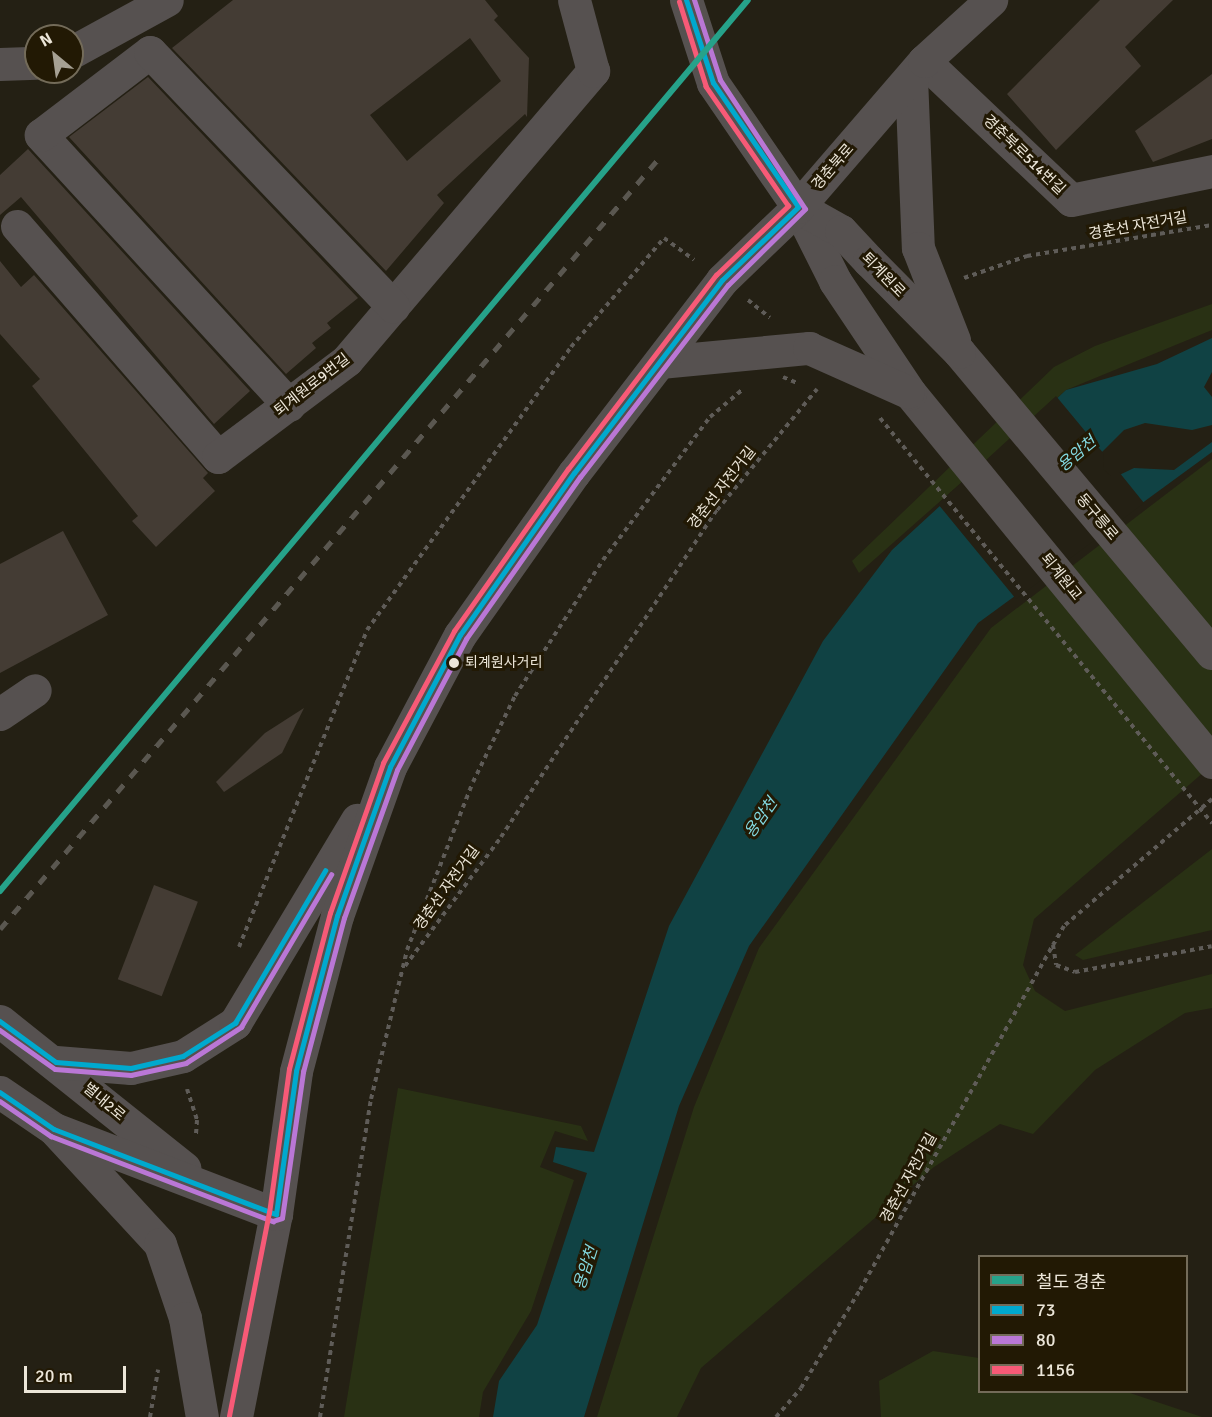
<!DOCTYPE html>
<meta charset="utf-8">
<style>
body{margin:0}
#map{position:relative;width:1212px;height:1417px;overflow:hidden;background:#242014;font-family:Signika,"Noto Sans KR",sans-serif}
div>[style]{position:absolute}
.green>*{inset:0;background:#293114}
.water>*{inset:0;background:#104244}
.pier>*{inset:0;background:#242014}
.building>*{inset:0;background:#443c34;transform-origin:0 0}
.path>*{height:4px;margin-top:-2px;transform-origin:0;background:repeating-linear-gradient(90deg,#5f5c58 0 4.5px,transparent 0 9px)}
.minor>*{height:33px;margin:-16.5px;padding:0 16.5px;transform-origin:16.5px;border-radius:16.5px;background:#565150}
.rail>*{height:4.5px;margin-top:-2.25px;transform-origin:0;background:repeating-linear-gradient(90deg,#5a5750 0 10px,transparent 0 20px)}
.path-bridge>*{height:4px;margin-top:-2px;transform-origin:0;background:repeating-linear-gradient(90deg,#5f5c58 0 4.5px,transparent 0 9px)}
.minor-bridge>*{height:33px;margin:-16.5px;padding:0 16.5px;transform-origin:16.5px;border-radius:16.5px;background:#565150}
.bus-1>*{height:4.5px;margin:-2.25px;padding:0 2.25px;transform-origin:2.25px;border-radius:2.25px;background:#00a9ce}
.bus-2>*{height:4.5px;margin:-2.25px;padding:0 2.25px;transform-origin:2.25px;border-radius:2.25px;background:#ba77d6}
.bus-3>*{height:4.5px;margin:-2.25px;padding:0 2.25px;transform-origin:2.25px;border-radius:2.25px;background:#f75a77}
.rail-1>*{height:6px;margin:-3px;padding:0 3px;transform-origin:3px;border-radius:3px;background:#26a28a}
.dots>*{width:16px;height:16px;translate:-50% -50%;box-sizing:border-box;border:3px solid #221904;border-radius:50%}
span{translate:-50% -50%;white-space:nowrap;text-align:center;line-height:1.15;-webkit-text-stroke:6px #221904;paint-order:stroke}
.bus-label{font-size:14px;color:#ece6d9}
.left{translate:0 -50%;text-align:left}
.street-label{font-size:15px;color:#ece6d9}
.water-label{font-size:16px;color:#83dae2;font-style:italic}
.legend{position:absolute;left:978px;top:1255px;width:210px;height:138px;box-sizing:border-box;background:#221904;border:2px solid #736b59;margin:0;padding:8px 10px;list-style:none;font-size:18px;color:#ece6d9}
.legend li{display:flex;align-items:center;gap:12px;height:30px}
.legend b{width:30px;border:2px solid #736b59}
.north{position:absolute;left:24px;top:24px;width:60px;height:60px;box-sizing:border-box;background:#221904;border:2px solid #736b59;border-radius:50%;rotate:331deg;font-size:16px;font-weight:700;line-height:24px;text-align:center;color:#ece6d9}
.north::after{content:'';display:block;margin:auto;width:21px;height:27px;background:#a6a194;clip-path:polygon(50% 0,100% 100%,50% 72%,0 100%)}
.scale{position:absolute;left:24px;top:1366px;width:102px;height:27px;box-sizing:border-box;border:3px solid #ece6d9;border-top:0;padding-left:8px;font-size:18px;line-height:21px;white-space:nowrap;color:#ece6d9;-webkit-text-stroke:4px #221904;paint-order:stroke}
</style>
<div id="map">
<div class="green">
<i style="clip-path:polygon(1212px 304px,1212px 330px,1066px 390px,859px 573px,852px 561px,1054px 367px,1095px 346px)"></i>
<i style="clip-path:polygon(1212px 459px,1212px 765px,1034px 919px,1023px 965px,1035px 991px,1065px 1011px,1212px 974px,1212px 1008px,1185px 1013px,1095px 1070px,1033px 1134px,1000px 1124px,934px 1167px,701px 1368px,677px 1417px,597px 1417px,694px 1107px,759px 948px,991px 628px)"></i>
<i style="clip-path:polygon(1212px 849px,1212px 930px,1083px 960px,1075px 955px)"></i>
<i style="clip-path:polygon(398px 1088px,581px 1126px,588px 1141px,555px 1131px,540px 1167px,574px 1180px,531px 1311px,483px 1392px,479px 1417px,344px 1417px)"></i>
<i style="clip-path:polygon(933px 1351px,979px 1358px,980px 1392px,1127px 1392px,1202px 1417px,881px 1417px,879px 1381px)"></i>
</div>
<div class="water">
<i style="clip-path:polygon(1212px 338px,1212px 372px,1204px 387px,1212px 397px,1212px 425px,1192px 430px,1145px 423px,1124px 430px,1098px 456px,1100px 471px,1111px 479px,1134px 468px,1174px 470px,1212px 442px,1212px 452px,978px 623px,749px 946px,679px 1106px,584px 1417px,493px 1417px,499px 1381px,537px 1325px,587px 1173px,553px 1162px,556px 1147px,594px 1152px,669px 926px,823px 641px,892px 550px,1066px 390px,1157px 364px)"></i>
</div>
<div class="pier">
<i style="clip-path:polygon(1056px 396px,1104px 454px,1103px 469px,1111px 476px,1119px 472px,1144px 503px,1016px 599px,938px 504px)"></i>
</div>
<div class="building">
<i style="clip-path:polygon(evenodd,233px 0,485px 0,498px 16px,494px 20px,529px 58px,527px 117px,525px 114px,437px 195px,444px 203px,386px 271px,172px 48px,233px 0,470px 38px,501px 81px,407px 161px,370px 115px,470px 38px)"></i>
<i style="clip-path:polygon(1100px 0,1173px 0,1125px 47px,1141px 66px,1056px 150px,1007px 94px)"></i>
<i style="clip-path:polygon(1212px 74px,1212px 139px,1153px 162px,1135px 131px)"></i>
<i style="clip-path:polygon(148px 77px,358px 298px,327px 323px,331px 328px,312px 343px,316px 348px,286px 374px,69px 137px)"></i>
<i style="clip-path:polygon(28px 149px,250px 391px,214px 424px,21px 197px,0 215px,0 175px)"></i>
<i style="clip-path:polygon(0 261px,21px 287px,34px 275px,208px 473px,203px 478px,215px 491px,156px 547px,132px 521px,138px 516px,32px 386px,40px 379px,0 334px)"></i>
<i style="clip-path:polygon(63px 531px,108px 615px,0 673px,0 564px)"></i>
<i style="clip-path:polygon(304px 708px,282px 753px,224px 792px,216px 782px,265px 733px)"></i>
<i style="left:154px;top:885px;width:47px;height:101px;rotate:21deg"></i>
</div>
<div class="path">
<i style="left:964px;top:278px;width:67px;rotate:-19.2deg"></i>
<i style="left:1027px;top:256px;width:188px;rotate:-9.5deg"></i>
<i style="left:748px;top:300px;width:28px;rotate:39deg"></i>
<i style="left:1212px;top:799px;width:195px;rotate:139.4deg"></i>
<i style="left:1064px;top:926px;width:22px;rotate:120deg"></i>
<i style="left:1053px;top:945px;width:20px;rotate:81deg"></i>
<i style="left:1056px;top:965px;width:20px;rotate:20deg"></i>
<i style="left:1075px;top:972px;width:139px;rotate:-10.7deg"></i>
<i style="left:239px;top:947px;width:342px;rotate:-68deg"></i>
<i style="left:367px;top:630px;width:349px;rotate:-54.2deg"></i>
<i style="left:571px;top:347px;width:143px;rotate:-49.5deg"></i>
<i style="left:664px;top:238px;width:37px;rotate:36deg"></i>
<i style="left:405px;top:966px;width:161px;rotate:-53.3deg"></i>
<i style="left:501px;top:837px;width:392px;rotate:-56.6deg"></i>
<i style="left:717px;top:510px;width:157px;rotate:-50.4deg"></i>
<i style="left:187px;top:1089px;width:33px;rotate:72deg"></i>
<i style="left:197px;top:1120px;width:14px;rotate:94deg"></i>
<i style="left:150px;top:1417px;width:48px;rotate:-80.3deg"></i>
<i style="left:320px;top:1417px;width:322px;rotate:-80.9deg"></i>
<i style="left:371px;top:1099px;width:153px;rotate:-76.4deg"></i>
<i style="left:407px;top:950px;width:180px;rotate:-68.6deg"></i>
<i style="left:473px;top:782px;width:96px;rotate:-64deg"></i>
<i style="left:515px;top:696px;width:162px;rotate:-57.1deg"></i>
<i style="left:603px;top:560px;width:179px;rotate:-53.2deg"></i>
<i style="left:710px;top:417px;width:42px;rotate:-40.2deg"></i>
<i style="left:776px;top:1417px;width:38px;rotate:-49deg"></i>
<i style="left:801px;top:1388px;width:114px;rotate:-59deg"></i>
<i style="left:860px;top:1290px;width:395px;rotate:-60.8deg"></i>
</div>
<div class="minor">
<i style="left:686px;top:0;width:87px;rotate:72deg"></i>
<i style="left:713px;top:83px;width:150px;rotate:55.6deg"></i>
<i style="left:798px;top:207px;width:83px;rotate:63.4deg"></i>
<i style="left:72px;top:52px;width:108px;rotate:-28.7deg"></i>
<i style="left:924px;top:61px;width:202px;rotate:43.4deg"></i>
<i style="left:1071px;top:200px;width:144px;rotate:-11.6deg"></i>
<i style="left:0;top:64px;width:36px;rotate:-2deg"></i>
<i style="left:911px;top:77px;width:171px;rotate:87.7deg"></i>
<i style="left:798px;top:207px;width:49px;rotate:29.2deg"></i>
<i style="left:841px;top:231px;width:41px;rotate:47deg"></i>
<i style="left:17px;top:226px;width:306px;rotate:49deg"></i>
<i style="left:218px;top:457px;width:161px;rotate:-36.9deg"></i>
<i style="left:347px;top:360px;width:380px;rotate:-49.6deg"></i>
<i style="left:593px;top:71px;width:73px;rotate:-105deg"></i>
<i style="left:959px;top:352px;width:393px;rotate:50deg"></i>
<i style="left:660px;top:362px;width:150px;rotate:-5.4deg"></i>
<i style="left:910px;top:393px;width:477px;rotate:50.7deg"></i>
<i style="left:289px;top:405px;width:367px;rotate:-132.6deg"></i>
<i style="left:41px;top:135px;width:137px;rotate:-37.3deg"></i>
<i style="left:150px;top:52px;width:352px;rotate:46.3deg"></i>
<i style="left:0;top:714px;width:42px;rotate:-34.4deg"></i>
<i style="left:0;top:1021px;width:236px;rotate:38.6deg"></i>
<i style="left:56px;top:1062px;width:75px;rotate:4.6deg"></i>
<i style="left:131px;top:1068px;width:53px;rotate:-13deg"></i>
<i style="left:183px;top:1056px;width:62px;rotate:-32.4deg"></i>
<i style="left:235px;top:1023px;width:237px;rotate:-59deg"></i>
<i style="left:0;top:1092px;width:65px;rotate:34.4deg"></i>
<i style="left:54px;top:1129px;width:238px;rotate:21deg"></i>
<i style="left:54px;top:1129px;width:156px;rotate:47.3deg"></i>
<i style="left:160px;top:1244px;width:78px;rotate:71.3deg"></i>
<i style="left:185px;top:1318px;width:100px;rotate:80.3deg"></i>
<i style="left:236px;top:1417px;width:207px;rotate:-78.9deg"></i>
<i style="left:276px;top:1214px;width:144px;rotate:-82deg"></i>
<i style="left:296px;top:1071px;width:160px;rotate:-75.2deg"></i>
<i style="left:337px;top:916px;width:158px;rotate:-70.4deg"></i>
<i style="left:390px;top:767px;width:149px;rotate:-62.1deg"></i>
<i style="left:460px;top:635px;width:198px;rotate:-54.9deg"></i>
<i style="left:574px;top:473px;width:243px;rotate:-52.5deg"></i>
<i style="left:722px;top:280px;width:105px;rotate:-43.8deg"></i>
<i style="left:798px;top:207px;width:193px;rotate:-49.2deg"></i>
<i style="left:924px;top:61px;width:91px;rotate:-42.3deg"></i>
</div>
<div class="rail">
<i style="left:0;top:929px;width:1014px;rotate:-49.48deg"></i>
</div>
<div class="path-bridge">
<i style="left:783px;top:377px;width:15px;rotate:23deg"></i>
<i style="left:880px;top:418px;width:524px;rotate:50.66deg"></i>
</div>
<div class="minor-bridge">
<i style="left:918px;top:248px;width:99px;rotate:68.6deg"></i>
<i style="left:869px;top:261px;width:128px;rotate:45.3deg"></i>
<i style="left:835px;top:281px;width:135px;rotate:56.2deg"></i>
<i style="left:809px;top:348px;width:108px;rotate:24deg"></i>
</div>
<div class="bus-1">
<i style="left:0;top:1021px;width:69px;rotate:36.2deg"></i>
<i style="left:56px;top:1062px;width:75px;rotate:4.6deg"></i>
<i style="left:131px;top:1068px;width:53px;rotate:-13deg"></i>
<i style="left:183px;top:1056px;width:62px;rotate:-32.4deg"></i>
<i style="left:235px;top:1023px;width:177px;rotate:-59.4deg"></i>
<i style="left:0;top:1092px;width:65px;rotate:34.4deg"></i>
<i style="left:54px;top:1129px;width:238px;rotate:21deg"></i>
<i style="left:276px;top:1214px;width:144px;rotate:-82deg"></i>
<i style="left:296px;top:1071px;width:160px;rotate:-75.2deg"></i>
<i style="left:337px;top:916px;width:158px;rotate:-70.4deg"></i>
<i style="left:390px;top:767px;width:149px;rotate:-62.1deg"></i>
<i style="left:460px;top:635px;width:198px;rotate:-54.9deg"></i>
<i style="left:574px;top:473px;width:243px;rotate:-52.5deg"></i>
<i style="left:722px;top:280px;width:105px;rotate:-43.8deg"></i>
<i style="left:798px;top:207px;width:150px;rotate:-124.4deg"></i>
<i style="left:713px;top:83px;width:87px;rotate:-108deg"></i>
</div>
<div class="bus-2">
<i style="left:0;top:1030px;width:67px;rotate:35.3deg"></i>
<i style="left:55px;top:1069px;width:76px;rotate:4.5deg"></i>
<i style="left:131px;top:1075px;width:56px;rotate:-12.3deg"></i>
<i style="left:186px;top:1063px;width:66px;rotate:-33.2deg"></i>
<i style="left:241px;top:1027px;width:177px;rotate:-59.4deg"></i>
<i style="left:0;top:1101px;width:62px;rotate:34.5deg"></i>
<i style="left:51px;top:1136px;width:238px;rotate:21deg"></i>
<i style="left:273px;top:1221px;width:9px;rotate:-18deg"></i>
<i style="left:282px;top:1218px;width:148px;rotate:-81.8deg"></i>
<i style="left:303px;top:1072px;width:159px;rotate:-75.1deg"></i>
<i style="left:344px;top:918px;width:157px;rotate:-70.3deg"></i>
<i style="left:397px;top:770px;width:148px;rotate:-62.2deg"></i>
<i style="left:466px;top:639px;width:198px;rotate:-54.9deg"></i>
<i style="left:580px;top:477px;width:242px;rotate:-52.4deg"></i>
<i style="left:728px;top:285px;width:108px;rotate:-44.6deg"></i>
<i style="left:805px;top:209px;width:154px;rotate:-123.4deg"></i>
<i style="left:720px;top:80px;width:84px;rotate:-108deg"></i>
</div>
<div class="bus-3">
<i style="left:229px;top:1416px;width:207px;rotate:-78.9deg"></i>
<i style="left:269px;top:1213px;width:145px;rotate:-82.1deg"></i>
<i style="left:289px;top:1069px;width:161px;rotate:-75.3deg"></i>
<i style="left:330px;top:913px;width:159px;rotate:-70.5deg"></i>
<i style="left:383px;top:763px;width:150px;rotate:-61.7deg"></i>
<i style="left:454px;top:631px;width:198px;rotate:-54.9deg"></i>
<i style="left:568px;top:469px;width:244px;rotate:-52.7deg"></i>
<i style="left:716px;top:275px;width:100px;rotate:-43.8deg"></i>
<i style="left:788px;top:206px;width:145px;rotate:-124.6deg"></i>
<i style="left:706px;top:87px;width:89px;rotate:-107.6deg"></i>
</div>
<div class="rail-1">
<i style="left:0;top:891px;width:1163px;rotate:-49.99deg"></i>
</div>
<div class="dots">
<i style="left:454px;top:663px;background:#ece6d9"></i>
</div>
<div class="bus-label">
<span class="left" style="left:465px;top:663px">퇴계원사거리</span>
</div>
<div class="street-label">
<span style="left:1024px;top:155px;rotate:44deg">경춘북로514번길</span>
<span style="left:833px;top:167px;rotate:-49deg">경춘북로</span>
<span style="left:1138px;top:226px;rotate:-10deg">경춘선 자전거길</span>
<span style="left:883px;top:275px;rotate:46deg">퇴계원로</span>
<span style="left:312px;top:385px;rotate:-38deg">퇴계원로9번길</span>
<span style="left:722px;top:488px;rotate:-52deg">경춘선 자전거길</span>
<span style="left:1097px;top:517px;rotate:50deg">동구릉로</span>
<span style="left:1061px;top:577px;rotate:51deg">퇴계원교</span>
<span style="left:447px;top:888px;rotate:-54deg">경춘선 자전거길</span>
<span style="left:104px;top:1102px;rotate:40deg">별내2로</span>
<span style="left:909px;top:1178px;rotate:-61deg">경춘선 자전거길</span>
</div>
<div class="water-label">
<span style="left:1077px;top:454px;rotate:-40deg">용암천</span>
<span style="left:761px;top:818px;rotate:-55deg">용암천</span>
<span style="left:586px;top:1268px;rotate:-72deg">용암천</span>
</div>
<ul class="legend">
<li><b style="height:8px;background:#26a28a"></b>철도 경춘</li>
<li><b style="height:8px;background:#00a9ce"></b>73</li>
<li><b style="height:8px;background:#ba77d6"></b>80</li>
<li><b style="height:8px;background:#f75a77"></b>1156</li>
</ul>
<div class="north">N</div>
<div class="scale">20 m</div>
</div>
